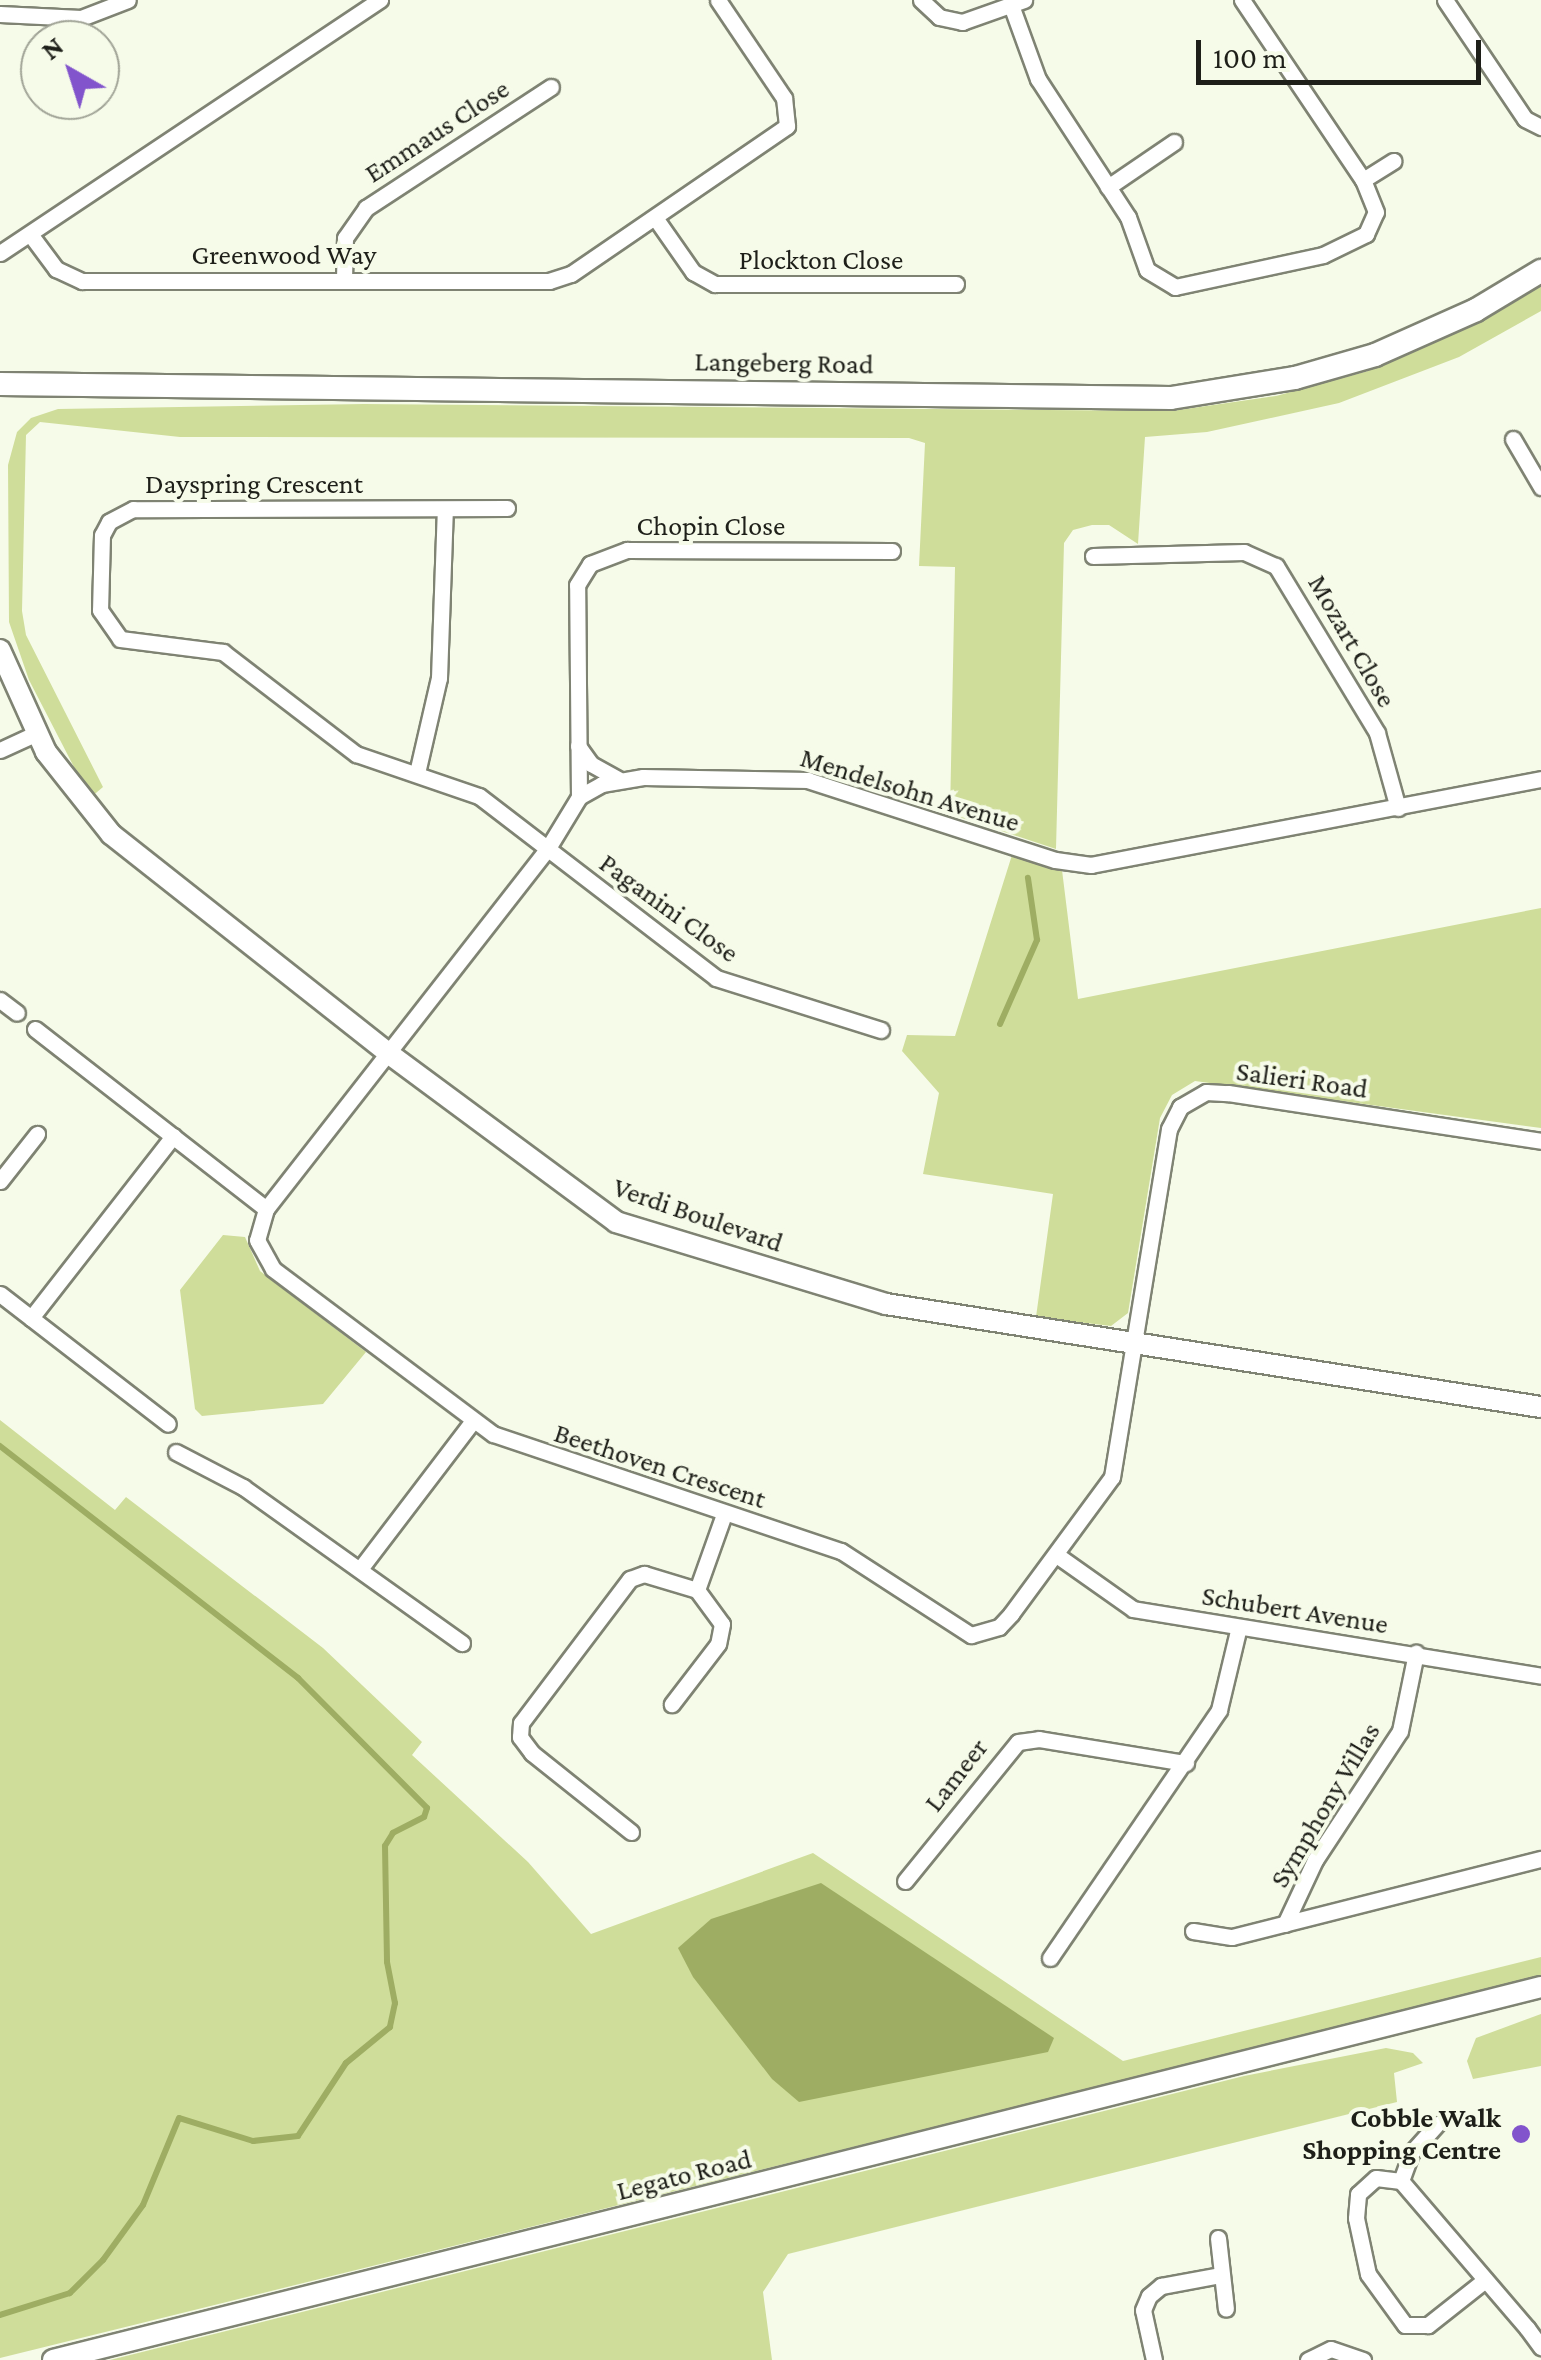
<!DOCTYPE html>
<style>
body{margin:0}
#map{position:relative;width:1541px;height:2360px;overflow:hidden;background:#f6fbe9;font-family:"Crimson Pro",serif}
div>[style]{position:absolute}
.green>*{inset:0;background:#cfdd9a}
.water>*{inset:0;background:#9ead63}
.stream>*{height:6px;margin:-3px;padding:0 3px;transform-origin:3px;border-radius:3px;background:#9ead63}
.roads{filter:drop-shadow(2px 0 #7f8373) drop-shadow(-2px 0 #7f8373) drop-shadow(0 2px #7f8373) drop-shadow(0 -2px #7f8373)}
.minor>*{height:15px;margin:-7.5px;padding:0 7.5px;transform-origin:7.5px;border-radius:7.5px;background:#fff}
.tertiary>*{height:20px;margin:-10px;padding:0 10px;transform-origin:10px;border-radius:10px;background:#fff}
.secondary>*{height:22px;margin:-11px;padding:0 11px;transform-origin:11px;border-radius:11px;background:#fff}
.dots>*{width:28px;height:28px;translate:-50% -50%;box-sizing:border-box;border:5px solid #f6fbe9;border-radius:50%}
span{translate:-50% -50%;white-space:nowrap;text-align:center;line-height:1.15;-webkit-text-stroke:8px #f6fbe9;paint-order:stroke}
.street-label{font-size:28px;color:#1e1f19}
.poi-label{font-size:28px;color:#1e1f19;font-weight:700}
.right{translate:-100% -50%;text-align:right}
.north{position:absolute;left:20px;top:20px;width:100px;height:100px;box-sizing:border-box;background:#f6fbe9;border:2px solid #a0a396;border-radius:50%;rotate:321deg;font-size:28px;font-weight:700;line-height:40px;text-align:center;color:#1e1f19}
.north::after{content:'';display:block;margin:auto;width:35px;height:45px;background:#8254cc;clip-path:polygon(50% 0,100% 100%,50% 72%,0 100%)}
.scale{position:absolute;left:1196px;top:40px;width:285px;height:45px;box-sizing:border-box;border:5px solid #1e1f19;border-top:0;padding-left:12px;font-size:30px;line-height:35px;white-space:nowrap;color:#1e1f19;-webkit-text-stroke:8px #f6fbe9;paint-order:stroke}
</style>
<div id="map">
<div class="green">
<i style="clip-path:polygon(1541px 286px,1541px 311px,1459px 357px,1339px 403px,1207px 432px,1145px 437px,1138px 544px,1109px 525px,1092px 525px,1073px 530px,1064px 543px,1056px 849px,950px 814px,955px 567px,919px 566px,925px 443px,909px 438px,180px 437px,40px 422px,26px 435px,22px 611px,26px 635px,103px 787px,90px 798px,29px 680px,9px 622px,8px 465px,17px 432px,31px 418px,58px 409px,364px 404px,1172px 411px,1276px 396px,1368px 371px,1472px 326px)"></i>
<i style="clip-path:polygon(1012px 855px,1062px 870px,1078px 999px,1541px 908px,1541px 1128px,1195px 1081px,1172px 1095px,1160px 1118px,1128px 1313px,1111px 1326px,1036px 1317px,1053px 1194px,923px 1174px,939px 1093px,902px 1051px,907px 1035px,955px 1036px)"></i>
<i style="clip-path:polygon(223px 1235px,245px 1237px,260px 1271px,366px 1352px,323px 1404px,202px 1416px,195px 1409px,180px 1290px)"></i>
<i style="clip-path:polygon(0 1420px,115px 1510px,126px 1497px,323px 1648px,422px 1742px,412px 1755px,528px 1862px,591px 1934px,813px 1853px,1123px 2061px,1541px 1957px,1541px 1977px,0 2358px)"></i>
<i style="clip-path:polygon(1541px 2014px,1541px 2066px,1473px 2079px,1467px 2061px,1476px 2038px)"></i>
<i style="clip-path:polygon(1386px 2048px,1413px 2053px,1423px 2063px,1394px 2073px,1397px 2102px,788px 2254px,763px 2292px,772px 2360px,110px 2360px,1244px 2076px)"></i>
</div>
<div class="water">
<i style="clip-path:polygon(821px 1883px,1054px 2038px,1048px 2052px,799px 2102px,772px 2079px,693px 1977px,678px 1948px,711px 1919px)"></i>
</div>
<div class="stream">
<i style="left:1000px;top:1024px;width:92px;rotate:-66.2deg"></i>
<i style="left:1037px;top:940px;width:63px;rotate:-98.3deg"></i>
<i style="left:0;top:1446px;width:378px;rotate:37.9deg"></i>
<i style="left:298px;top:1678px;width:183px;rotate:45.2deg"></i>
<i style="left:427px;top:1808px;width:9px;rotate:108deg"></i>
<i style="left:424px;top:1817px;width:35px;rotate:153deg"></i>
<i style="left:393px;top:1833px;width:15px;rotate:122deg"></i>
<i style="left:385px;top:1846px;width:116px;rotate:89deg"></i>
<i style="left:387px;top:1962px;width:42px;rotate:79deg"></i>
<i style="left:395px;top:2003px;width:25px;rotate:102deg"></i>
<i style="left:390px;top:2027px;width:57px;rotate:140.7deg"></i>
<i style="left:346px;top:2063px;width:87px;rotate:123.3deg"></i>
<i style="left:298px;top:2136px;width:45px;rotate:173.7deg"></i>
<i style="left:253px;top:2141px;width:77px;rotate:-162.7deg"></i>
<i style="left:179px;top:2118px;width:94px;rotate:112.5deg"></i>
<i style="left:143px;top:2205px;width:68px;rotate:126deg"></i>
<i style="left:103px;top:2260px;width:47px;rotate:135deg"></i>
<i style="left:70px;top:2293px;width:73px;rotate:162.6deg"></i>
</div>
<div class="roads">
<div class="minor">
<i style="left:921px;top:0;width:25px;rotate:43deg"></i>
<i style="left:939px;top:17px;width:24px;rotate:12deg"></i>
<i style="left:962px;top:22px;width:66px;rotate:-19.5deg"></i>
<i style="left:1445px;top:0;width:143px;rotate:56.1deg"></i>
<i style="left:1525px;top:119px;width:18px;rotate:27deg"></i>
<i style="left:1011px;top:5px;width:79px;rotate:70deg"></i>
<i style="left:1038px;top:79px;width:165px;rotate:56.9deg"></i>
<i style="left:1128px;top:217px;width:56px;rotate:70.3deg"></i>
<i style="left:1147px;top:270px;width:33px;rotate:31deg"></i>
<i style="left:1175px;top:287px;width:151px;rotate:-12.2deg"></i>
<i style="left:1323px;top:255px;width:48px;rotate:-26deg"></i>
<i style="left:1366px;top:234px;width:24px;rotate:-66deg"></i>
<i style="left:1376px;top:212px;width:35px;rotate:-112deg"></i>
<i style="left:1363px;top:180px;width:217px;rotate:-123.9deg"></i>
<i style="left:0;top:14px;width:81px;rotate:2.8deg"></i>
<i style="left:81px;top:18px;width:50px;rotate:-21deg"></i>
<i style="left:1363px;top:180px;width:36px;rotate:-32deg"></i>
<i style="left:1108px;top:187px;width:80px;rotate:-34.3deg"></i>
<i style="left:656px;top:219px;width:65px;rotate:55.1deg"></i>
<i style="left:693px;top:272px;width:25px;rotate:29deg"></i>
<i style="left:715px;top:284px;width:241px"></i>
<i style="left:30px;top:234px;width:44px;rotate:53.4deg"></i>
<i style="left:56px;top:269px;width:29px;rotate:25deg"></i>
<i style="left:82px;top:281px;width:467px"></i>
<i style="left:549px;top:281px;width:23px;rotate:-18deg"></i>
<i style="left:571px;top:274px;width:262px;rotate:-34.4deg"></i>
<i style="left:787px;top:126px;width:28px;rotate:-96deg"></i>
<i style="left:784px;top:98px;width:118px;rotate:-124deg"></i>
<i style="left:0;top:253px;width:457px;rotate:-33.7deg"></i>
<i style="left:344px;top:279px;width:41px;rotate:-88.6deg"></i>
<i style="left:345px;top:238px;width:37px;rotate:-55deg"></i>
<i style="left:366px;top:208px;width:221px;rotate:-33.2deg"></i>
<i style="left:1513px;top:439px;width:56px;rotate:59.7deg"></i>
<i style="left:507px;top:508px;width:374px;rotate:179.8deg"></i>
<i style="left:133px;top:509px;width:27px;rotate:152deg"></i>
<i style="left:109px;top:522px;width:15px;rotate:118deg"></i>
<i style="left:102px;top:535px;width:75px;rotate:91.5deg"></i>
<i style="left:100px;top:610px;width:35px;rotate:55deg"></i>
<i style="left:120px;top:639px;width:104px;rotate:7.2deg"></i>
<i style="left:223px;top:652px;width:168px;rotate:37.5deg"></i>
<i style="left:356px;top:754px;width:130px;rotate:18.9deg"></i>
<i style="left:479px;top:796px;width:299px;rotate:37.5deg"></i>
<i style="left:716px;top:978px;width:173px;rotate:17.5deg"></i>
<i style="left:1093px;top:556px;width:151px;rotate:-1.5deg"></i>
<i style="left:1244px;top:552px;width:35px;rotate:24deg"></i>
<i style="left:1276px;top:566px;width:195px;rotate:58.8deg"></i>
<i style="left:1377px;top:733px;width:78px;rotate:74.4deg"></i>
<i style="left:578px;top:746px;width:22px;rotate:54deg"></i>
<i style="left:591px;top:764px;width:31px;rotate:29deg"></i>
<i style="left:0;top:750px;width:41px;rotate:-24.7deg"></i>
<i style="left:417px;top:773px;width:98px;rotate:-77deg"></i>
<i style="left:439px;top:678px;width:168px;rotate:-88deg"></i>
<i style="left:1541px;top:779px;width:458px;rotate:169.2deg"></i>
<i style="left:1091px;top:865px;width:36px;rotate:-172deg"></i>
<i style="left:1055px;top:860px;width:260px;rotate:-162.1deg"></i>
<i style="left:808px;top:780px;width:165px;rotate:-179deg"></i>
<i style="left:643px;top:777px;width:42px;rotate:170.3deg"></i>
<i style="left:602px;top:784px;width:26px;rotate:151deg"></i>
<i style="left:579px;top:797px;width:60px;rotate:121.3deg"></i>
<i style="left:548px;top:848px;width:458px;rotate:128deg"></i>
<i style="left:266px;top:1209px;width:32px;rotate:106deg"></i>
<i style="left:257px;top:1240px;width:33px;rotate:61deg"></i>
<i style="left:273px;top:1269px;width:275px;rotate:36.9deg"></i>
<i style="left:493px;top:1434px;width:367px;rotate:18.6deg"></i>
<i style="left:841px;top:1551px;width:155px;rotate:32.9deg"></i>
<i style="left:971px;top:1635px;width:29px;rotate:-16deg"></i>
<i style="left:999px;top:1627px;width:18px;rotate:-47deg"></i>
<i style="left:1011px;top:1614px;width:170px;rotate:-53.6deg"></i>
<i style="left:1112px;top:1477px;width:353px;rotate:-80.7deg"></i>
<i style="left:1169px;top:1129px;width:25px;rotate:-63deg"></i>
<i style="left:1180px;top:1107px;width:30px;rotate:-30deg"></i>
<i style="left:1206px;top:1092px;width:22px;rotate:3deg"></i>
<i style="left:1228px;top:1093px;width:317px;rotate:8.7deg"></i>
<i style="left:579px;top:797px;width:212px;rotate:-90.5deg"></i>
<i style="left:577px;top:585px;width:25px;rotate:-58deg"></i>
<i style="left:590px;top:564px;width:40px;rotate:-21deg"></i>
<i style="left:627px;top:550px;width:265px;rotate:0.2deg"></i>
<i style="left:0;top:1000px;width:21px;rotate:37deg"></i>
<i style="left:35px;top:1029px;width:293px;rotate:37.9deg"></i>
<i style="left:0;top:1181px;width:60px;rotate:-51.8deg"></i>
<i style="left:0;top:1294px;width:212px;rotate:37.7deg"></i>
<i style="left:31px;top:1318px;width:231px;rotate:-52deg"></i>
<i style="left:176px;top:1452px;width:76px;rotate:27.6deg"></i>
<i style="left:243px;top:1487px;width:269px;rotate:35.5deg"></i>
<i style="left:1058px;top:1556px;width:92px;rotate:35.2deg"></i>
<i style="left:1133px;top:1609px;width:413px;rotate:9.3deg"></i>
<i style="left:360px;top:1569px;width:185px;rotate:-52.7deg"></i>
<i style="left:697px;top:1590px;width:81px;rotate:-70.4deg"></i>
<i style="left:631px;top:1832px;width:127px;rotate:-141.4deg"></i>
<i style="left:532px;top:1753px;width:20px;rotate:-127deg"></i>
<i style="left:520px;top:1737px;width:14px;rotate:-86deg"></i>
<i style="left:521px;top:1723px;width:181px;rotate:-52.9deg"></i>
<i style="left:630px;top:1579px;width:15px;rotate:-20deg"></i>
<i style="left:644px;top:1574px;width:55px;rotate:16.8deg"></i>
<i style="left:697px;top:1590px;width:42px;rotate:53.7deg"></i>
<i style="left:722px;top:1624px;width:20px;rotate:101deg"></i>
<i style="left:718px;top:1644px;width:76px;rotate:127.5deg"></i>
<i style="left:905px;top:1881px;width:179px;rotate:-50.9deg"></i>
<i style="left:1018px;top:1742px;width:21px;rotate:-8deg"></i>
<i style="left:1039px;top:1739px;width:149px;rotate:9.3deg"></i>
<i style="left:1285px;top:1924px;width:71px;rotate:-64.9deg"></i>
<i style="left:1315px;top:1860px;width:154px;rotate:-56.6deg"></i>
<i style="left:1400px;top:1731px;width:80px;rotate:-78.4deg"></i>
<i style="left:1193px;top:1931px;width:39px;rotate:9deg"></i>
<i style="left:1232px;top:1937px;width:319px;rotate:-14.2deg"></i>
<i style="left:1050px;top:1958px;width:300px;rotate:-55.7deg"></i>
<i style="left:1219px;top:1710px;width:85px;rotate:-76.5deg"></i>
<i style="left:1401px;top:2181px;width:30px;rotate:-70deg"></i>
<i style="left:1411px;top:2153px;width:39px;rotate:-48deg"></i>
<i style="left:1218px;top:2238px;width:71px;rotate:83.6deg"></i>
<i style="left:1485px;top:2280px;width:73px;rotate:141.7deg"></i>
<i style="left:1428px;top:2325px;width:23px;rotate:180deg"></i>
<i style="left:1405px;top:2325px;width:63px;rotate:-126deg"></i>
<i style="left:1368px;top:2274px;width:57px;rotate:-102.1deg"></i>
<i style="left:1356px;top:2218px;width:24px;rotate:-85deg"></i>
<i style="left:1358px;top:2194px;width:24px;rotate:-42deg"></i>
<i style="left:1376px;top:2178px;width:25px;rotate:7deg"></i>
<i style="left:1401px;top:2181px;width:194px;rotate:49.4deg"></i>
<i style="left:1527px;top:2328px;width:24px;rotate:54deg"></i>
<i style="left:1154px;top:2360px;width:51px;rotate:-102.4deg"></i>
<i style="left:1143px;top:2310px;width:15px;rotate:-67deg"></i>
<i style="left:1149px;top:2296px;width:16px;rotate:-40deg"></i>
<i style="left:1161px;top:2286px;width:61px;rotate:-10.4deg"></i>
<i style="left:1308px;top:2360px;width:25px;rotate:-26deg"></i>
<i style="left:1331px;top:2349px;width:34px;rotate:19deg"></i>
</div>
<div class="tertiary">
<i style="left:0;top:650px;width:112px;rotate:65.7deg"></i>
<i style="left:46px;top:752px;width:105px;rotate:51.6deg"></i>
<i style="left:111px;top:834px;width:353px;rotate:38.3deg"></i>
<i style="left:388px;top:1053px;width:284px;rotate:36.5deg"></i>
<i style="left:616px;top:1222px;width:282px;rotate:16.9deg"></i>
<i style="left:886px;top:1304px;width:663px;rotate:8.94deg"></i>
<i style="left:53px;top:2360px;width:1534px;rotate:-14.07deg"></i>
</div>
<div class="secondary">
<i style="left:0;top:384px;width:1171px;rotate:0.68deg"></i>
<i style="left:1171px;top:398px;width:126px;rotate:-9.2deg"></i>
<i style="left:1295px;top:378px;width:83px;rotate:-16deg"></i>
<i style="left:1375px;top:355px;width:111px;rotate:-24deg"></i>
<i style="left:1476px;top:310px;width:76px;rotate:-31deg"></i>
</div>
</div>
<div class="dots">
<i style="left:1521px;top:2134px;background:#8254cc"></i>
</div>
<div class="street-label">
<span style="left:437px;top:131px;rotate:-33deg">Emmaus Close</span>
<span style="left:284px;top:255px">Greenwood Way</span>
<span style="left:821px;top:260px">Plockton Close</span>
<span style="left:784px;top:363px;rotate:1deg">Langeberg Road</span>
<span style="left:254px;top:484px">Dayspring Crescent</span>
<span style="left:711px;top:526px">Chopin Close</span>
<span style="left:1352px;top:641px;rotate:60deg">Mozart Close</span>
<span style="left:910px;top:790px;rotate:17deg">Mendelsohn Avenue</span>
<span style="left:669px;top:908px;rotate:36deg">Paganini Close</span>
<span style="left:1302px;top:1080px;rotate:8deg">Salieri Road</span>
<span style="left:698px;top:1215px;rotate:19deg">Verdi Boulevard</span>
<span style="left:660px;top:1466px;rotate:18deg">Beethoven Crescent</span>
<span style="left:1295px;top:1610px;rotate:9deg">Schubert Avenue</span>
<span style="left:956px;top:1775px;rotate:-52deg">Lameer</span>
<span style="left:1325px;top:1805px;rotate:-59deg">Symphony Villas</span>
<span style="left:684px;top:2175px;rotate:-14deg">Legato Road</span>
</div>
<div class="poi-label">
<span class="right" style="left:1501px;top:2134px">Cobble Walk<br>Shopping Centre</span>
</div>
<div class="north">N</div>
<div class="scale">100 m</div>
</div>
